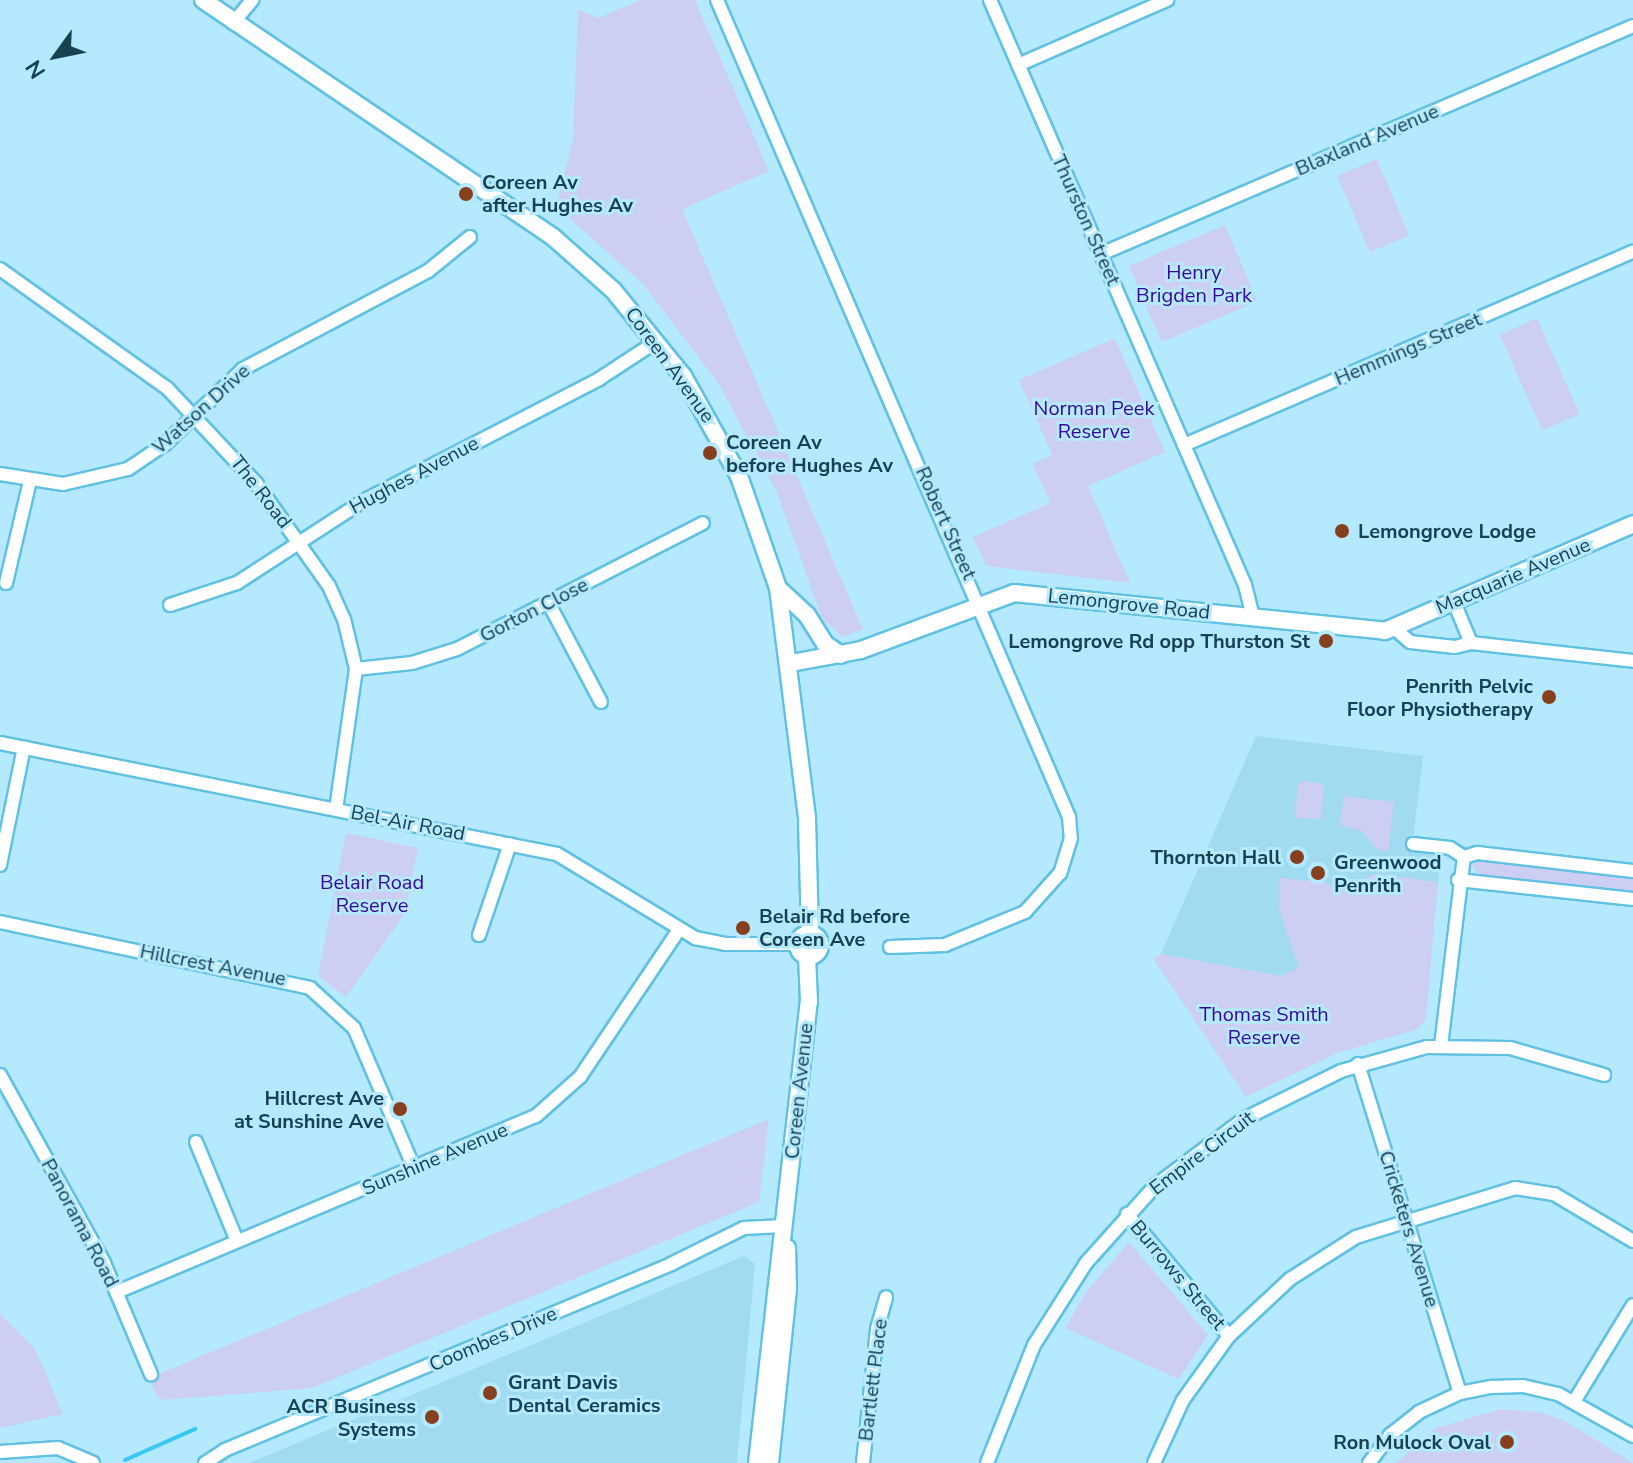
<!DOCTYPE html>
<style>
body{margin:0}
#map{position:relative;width:1633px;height:1463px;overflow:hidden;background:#b4e9ff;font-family:"Nunito Sans",sans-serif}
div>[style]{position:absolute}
.built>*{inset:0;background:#a0dbf1}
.green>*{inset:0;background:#cdcef4;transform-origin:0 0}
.stream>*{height:4px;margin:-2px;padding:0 2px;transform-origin:2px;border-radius:2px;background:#39c8f5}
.roads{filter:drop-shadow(2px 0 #60c1e3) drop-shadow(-2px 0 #60c1e3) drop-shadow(0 2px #60c1e3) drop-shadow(0 -2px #60c1e3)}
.minor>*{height:12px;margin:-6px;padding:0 6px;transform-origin:6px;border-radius:6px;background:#fff}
.tertiary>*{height:16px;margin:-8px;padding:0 8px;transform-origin:8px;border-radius:8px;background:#fff}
.tertiary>.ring{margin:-8px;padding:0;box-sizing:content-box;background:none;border:16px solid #fff;border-radius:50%}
.dots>*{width:22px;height:22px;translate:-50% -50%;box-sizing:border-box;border:4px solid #b4e9ff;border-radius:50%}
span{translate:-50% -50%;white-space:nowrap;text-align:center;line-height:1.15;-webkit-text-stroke:6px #b4e9ff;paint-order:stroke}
.street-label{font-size:20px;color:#194251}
.poi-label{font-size:20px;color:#194251;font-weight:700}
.left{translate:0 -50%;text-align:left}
.right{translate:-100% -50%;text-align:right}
.park-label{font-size:20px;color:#380797}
.north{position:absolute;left:16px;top:16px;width:80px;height:80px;-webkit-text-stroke:6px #b4e9ff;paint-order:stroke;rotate:237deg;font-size:22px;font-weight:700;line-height:32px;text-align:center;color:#194251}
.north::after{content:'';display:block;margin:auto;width:28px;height:36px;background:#194251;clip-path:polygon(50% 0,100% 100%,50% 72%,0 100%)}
</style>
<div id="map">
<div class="built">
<i style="clip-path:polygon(1256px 736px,1423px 756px,1412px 848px,1442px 851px,1436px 900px,1357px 946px,1280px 976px,1161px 954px)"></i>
<i style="clip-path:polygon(744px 1256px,755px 1264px,737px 1463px,249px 1463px)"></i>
</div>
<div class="green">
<i style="clip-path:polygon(640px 0,695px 0,769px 171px,682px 209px,863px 629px,842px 637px,822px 618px,776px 490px,718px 383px,643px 284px,556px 206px,573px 140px,578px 9px,598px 18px)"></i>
<i style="left:1377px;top:159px;width:83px;height:43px;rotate:67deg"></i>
<i style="left:1225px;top:225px;width:83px;height:104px;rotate:67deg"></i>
<i style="left:1537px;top:318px;width:105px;height:41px;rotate:66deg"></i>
<i style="clip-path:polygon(1115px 338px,1165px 452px,1088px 486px,1130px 583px,986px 566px,973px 537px,1050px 503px,1033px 464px,1052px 455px,1019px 380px)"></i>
<i style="clip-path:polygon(1303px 781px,1324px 784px,1321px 819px,1297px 818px,1295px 813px,1298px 785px)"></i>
<i style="clip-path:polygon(1344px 796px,1394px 802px,1388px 851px,1378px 850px,1362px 831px,1340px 825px)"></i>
<i style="clip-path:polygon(346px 833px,418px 848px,404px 915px,346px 997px,318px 976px)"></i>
<i style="clip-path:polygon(1481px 859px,1633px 878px,1633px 893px,1480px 876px,1472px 866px)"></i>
<i style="clip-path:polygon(1312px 860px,1321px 880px,1341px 891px,1374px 874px,1438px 882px,1426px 1018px,1418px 1029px,1337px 1053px,1246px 1097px,1153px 958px,1161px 954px,1280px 976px,1299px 968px,1279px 910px,1280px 878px,1309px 881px)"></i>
<i style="clip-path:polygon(769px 1119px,759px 1202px,312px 1388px,164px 1400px,156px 1396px,149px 1378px)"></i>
<i style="clip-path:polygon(1129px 1242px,1208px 1335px,1179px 1379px,1065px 1328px,1087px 1291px)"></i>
<i style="clip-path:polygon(0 1314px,35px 1349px,63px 1414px,0 1428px)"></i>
<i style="clip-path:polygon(1501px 1409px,1539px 1412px,1565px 1421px,1633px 1463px,1396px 1463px,1436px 1428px)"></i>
</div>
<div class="stream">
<i style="left:125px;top:1460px;width:77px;rotate:-23.9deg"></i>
</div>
<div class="roads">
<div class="minor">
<i style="left:717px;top:0;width:890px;rotate:66.69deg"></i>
<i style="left:1069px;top:817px;width:21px;rotate:85deg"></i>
<i style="left:1071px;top:838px;width:37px;rotate:107deg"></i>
<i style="left:1060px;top:873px;width:52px;rotate:131.9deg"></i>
<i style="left:1025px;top:912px;width:87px;rotate:157.6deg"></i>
<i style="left:945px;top:945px;width:55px;rotate:177.9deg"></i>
<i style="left:990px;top:0;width:638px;rotate:66.45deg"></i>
<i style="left:1245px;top:585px;width:34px;rotate:76deg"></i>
<i style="left:233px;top:23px;width:30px;rotate:-50deg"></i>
<i style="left:1018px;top:65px;width:163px;rotate:-23.6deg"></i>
<i style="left:1101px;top:254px;width:579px;rotate:-23.2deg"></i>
<i style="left:0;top:269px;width:205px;rotate:35.5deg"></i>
<i style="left:167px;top:388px;width:130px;rotate:46.9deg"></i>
<i style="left:256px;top:483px;width:126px;rotate:54.7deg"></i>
<i style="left:329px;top:586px;width:36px;rotate:66deg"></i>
<i style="left:344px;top:619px;width:51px;rotate:76.5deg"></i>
<i style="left:356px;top:669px;width:141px;rotate:98.1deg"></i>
<i style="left:1184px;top:445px;width:489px;rotate:-23.3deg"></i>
<i style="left:0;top:474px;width:64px;rotate:9deg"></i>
<i style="left:63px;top:484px;width:67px;rotate:-13deg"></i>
<i style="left:128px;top:469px;width:45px;rotate:-34deg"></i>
<i style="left:165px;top:444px;width:108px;rotate:-43.9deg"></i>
<i style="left:243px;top:369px;width:209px;rotate:-27.9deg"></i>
<i style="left:428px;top:271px;width:54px;rotate:-39deg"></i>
<i style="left:6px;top:583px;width:105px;rotate:-76.8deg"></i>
<i style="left:548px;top:602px;width:113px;rotate:62.1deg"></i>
<i style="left:1454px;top:602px;width:44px;rotate:67.5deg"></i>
<i style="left:170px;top:605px;width:71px;rotate:-18.2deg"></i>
<i style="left:237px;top:583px;width:153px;rotate:-33deg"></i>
<i style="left:365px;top:500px;width:263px;rotate:-27.3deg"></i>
<i style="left:599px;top:379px;width:69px;rotate:-33.2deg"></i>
<i style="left:1394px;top:628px;width:21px;rotate:41deg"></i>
<i style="left:1410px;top:642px;width:45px;rotate:6.3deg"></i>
<i style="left:1455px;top:647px;width:16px;rotate:-14deg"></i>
<i style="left:1471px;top:643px;width:163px;rotate:6.3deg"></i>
<i style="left:356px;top:669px;width:56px;rotate:-6.1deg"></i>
<i style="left:412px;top:663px;width:47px;rotate:-17.3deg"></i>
<i style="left:457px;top:649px;width:276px;rotate:-27.1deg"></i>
<i style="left:0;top:743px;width:568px;rotate:11.27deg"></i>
<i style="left:557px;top:854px;width:162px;rotate:31.3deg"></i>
<i style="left:695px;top:938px;width:31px;rotate:11deg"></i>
<i style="left:725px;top:944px;width:72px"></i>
<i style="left:1413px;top:844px;width:37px;rotate:6deg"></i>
<i style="left:1450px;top:848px;width:17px;rotate:33deg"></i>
<i style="left:0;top:865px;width:120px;rotate:-78.5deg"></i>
<i style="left:1458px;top:880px;width:176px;rotate:6.2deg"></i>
<i style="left:0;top:922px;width:317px;rotate:12deg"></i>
<i style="left:310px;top:988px;width:59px;rotate:42.3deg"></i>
<i style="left:354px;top:1028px;width:152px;rotate:66.8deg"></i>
<i style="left:479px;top:935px;width:96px;rotate:-71.2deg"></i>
<i style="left:1441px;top:1046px;width:190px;rotate:-83.1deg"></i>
<i style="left:1464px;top:857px;width:14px;rotate:-17deg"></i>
<i style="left:1477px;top:853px;width:157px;rotate:6.6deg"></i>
<i style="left:1358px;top:1064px;width:344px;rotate:72.8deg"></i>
<i style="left:0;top:1075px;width:215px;rotate:61deg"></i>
<i style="left:104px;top:1263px;width:121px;rotate:67.1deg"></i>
<i style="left:196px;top:1142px;width:107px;rotate:67.5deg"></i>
<i style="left:1127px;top:1214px;width:159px;rotate:50.1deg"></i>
<i style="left:117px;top:1292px;width:454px;rotate:-22.8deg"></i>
<i style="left:536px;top:1116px;width:59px;rotate:-41.6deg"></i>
<i style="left:580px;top:1077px;width:176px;rotate:-56.1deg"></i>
<i style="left:1575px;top:1400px;width:111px;rotate:-58.6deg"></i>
<i style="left:0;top:1452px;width:58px;rotate:-3.9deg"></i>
<i style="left:58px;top:1448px;width:38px;rotate:23deg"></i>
<i style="left:205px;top:1463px;width:24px;rotate:-33deg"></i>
<i style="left:225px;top:1450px;width:483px;rotate:-22.6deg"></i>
<i style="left:671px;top:1264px;width:81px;rotate:-26.3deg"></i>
<i style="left:744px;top:1228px;width:39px;rotate:-3deg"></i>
<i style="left:863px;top:1463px;width:135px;rotate:-84deg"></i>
<i style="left:877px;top:1329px;width:33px;rotate:-74deg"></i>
<i style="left:987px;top:1463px;width:127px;rotate:-68.3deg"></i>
<i style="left:1034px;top:1345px;width:97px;rotate:-57.6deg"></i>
<i style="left:1086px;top:1263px;width:103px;rotate:-48.1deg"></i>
<i style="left:1155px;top:1186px;width:111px;rotate:-37deg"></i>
<i style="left:1244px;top:1119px;width:108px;rotate:-26.3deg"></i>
<i style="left:1341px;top:1071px;width:89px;rotate:-15.6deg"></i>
<i style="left:1427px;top:1047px;width:83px;rotate:0.7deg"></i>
<i style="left:1510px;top:1048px;width:98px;rotate:16deg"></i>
<i style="left:1154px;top:1463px;width:69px;rotate:-65.3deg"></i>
<i style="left:1183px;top:1400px;width:79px;rotate:-54.3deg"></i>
<i style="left:1229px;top:1336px;width:83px;rotate:-43.1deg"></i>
<i style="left:1290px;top:1279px;width:78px;rotate:-32.5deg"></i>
<i style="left:1356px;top:1237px;width:166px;rotate:-17.1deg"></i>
<i style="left:1515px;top:1188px;width:39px;rotate:9deg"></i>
<i style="left:1554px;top:1194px;width:92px;rotate:30.7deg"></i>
<i style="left:1369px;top:1463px;width:35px;rotate:-53deg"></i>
<i style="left:1390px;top:1435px;width:37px;rotate:-38deg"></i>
<i style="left:1419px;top:1412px;width:45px;rotate:-24.9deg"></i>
<i style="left:1460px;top:1393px;width:33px;rotate:-11deg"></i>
<i style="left:1492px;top:1387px;width:31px;rotate:-2deg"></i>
<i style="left:1523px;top:1386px;width:36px;rotate:13deg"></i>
<i style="left:1558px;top:1394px;width:86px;rotate:29.2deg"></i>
</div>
<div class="tertiary">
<i style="left:203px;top:0;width:423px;rotate:34.1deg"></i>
<i style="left:553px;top:237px;width:80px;rotate:41.5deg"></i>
<i style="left:613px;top:290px;width:111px;rotate:50.9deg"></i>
<i style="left:683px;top:376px;width:115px;rotate:60.8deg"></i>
<i style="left:739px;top:476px;width:119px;rotate:70.8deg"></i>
<i style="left:778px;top:588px;width:233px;rotate:82.8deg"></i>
<i style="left:807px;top:819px;width:114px;rotate:88.5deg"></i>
<i style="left:778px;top:588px;width:40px;rotate:43deg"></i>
<i style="left:807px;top:615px;width:34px;rotate:58deg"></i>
<i style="left:825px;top:644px;width:19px;rotate:35deg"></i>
<i style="left:791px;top:663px;width:71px;rotate:-10.5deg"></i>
<i style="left:861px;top:650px;width:163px;rotate:-20.4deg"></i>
<i style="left:1014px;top:593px;width:373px;rotate:5.8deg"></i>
<i style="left:1385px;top:631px;width:270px;rotate:-23.3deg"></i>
<i class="ring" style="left:798px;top:934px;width:6px;height:6px"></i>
<i style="left:757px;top:1463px;width:464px;rotate:-83.6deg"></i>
<i style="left:809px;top:1002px;width:46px;rotate:-92.5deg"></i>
<i style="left:770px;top:1463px;width:175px;rotate:-84.1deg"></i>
<i style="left:788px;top:1289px;width:41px;rotate:-91.4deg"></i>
</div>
</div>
<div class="dots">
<i style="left:466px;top:194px;background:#87401e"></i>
<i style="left:710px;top:453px;background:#87401e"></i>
<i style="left:1342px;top:531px;background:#87401e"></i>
<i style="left:1326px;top:641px;background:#87401e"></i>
<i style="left:1549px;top:697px;background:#87401e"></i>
<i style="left:1297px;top:857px;background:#87401e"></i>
<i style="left:1318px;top:873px;background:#87401e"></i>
<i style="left:743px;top:928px;background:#87401e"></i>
<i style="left:400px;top:1109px;background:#87401e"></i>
<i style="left:490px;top:1393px;background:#87401e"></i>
<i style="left:432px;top:1417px;background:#87401e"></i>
<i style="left:1507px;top:1442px;background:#87401e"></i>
</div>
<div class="street-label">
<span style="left:1367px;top:140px;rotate:-23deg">Blaxland Avenue</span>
<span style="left:1086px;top:220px;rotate:66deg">Thurston Street</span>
<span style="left:1408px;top:349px;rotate:-23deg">Hemmings Street</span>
<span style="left:670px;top:365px;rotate:54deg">Coreen Avenue</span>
<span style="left:201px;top:409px;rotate:-42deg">Watson Drive</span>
<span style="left:414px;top:475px;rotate:-28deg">Hughes Avenue</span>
<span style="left:261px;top:492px;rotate:52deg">The Road</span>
<span style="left:946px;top:523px;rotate:66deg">Robert Street</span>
<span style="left:1513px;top:576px;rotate:-23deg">Macquarie Avenue</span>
<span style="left:1129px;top:604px;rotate:6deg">Lemongrove Road</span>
<span style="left:534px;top:610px;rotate:-27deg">Gorton Close</span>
<span style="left:408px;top:823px;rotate:11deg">Bel-Air Road</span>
<span style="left:213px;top:965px;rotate:11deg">Hillcrest Avenue</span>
<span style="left:799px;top:1091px;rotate:-84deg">Coreen Avenue</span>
<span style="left:1202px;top:1153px;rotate:-37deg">Empire Circuit</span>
<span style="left:435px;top:1159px;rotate:-23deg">Sunshine Avenue</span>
<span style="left:80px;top:1223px;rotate:62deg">Panorama Road</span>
<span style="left:1409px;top:1229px;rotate:73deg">Cricketers Avenue</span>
<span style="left:1178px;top:1275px;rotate:50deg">Burrows Street</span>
<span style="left:493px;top:1339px;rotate:-23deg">Coombes Drive</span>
<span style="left:873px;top:1380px;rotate:-83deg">Bartlett Place</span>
</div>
<div class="poi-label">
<span class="left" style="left:482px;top:194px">Coreen Av<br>after Hughes Av</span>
<span class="left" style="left:726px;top:454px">Coreen Av<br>before Hughes Av</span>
<span class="left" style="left:1358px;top:531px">Lemongrove Lodge</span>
<span class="right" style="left:1310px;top:641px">Lemongrove Rd opp Thurston St</span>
<span class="right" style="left:1533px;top:698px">Penrith Pelvic<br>Floor Physiotherapy</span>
<span class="right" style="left:1281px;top:857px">Thornton Hall</span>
<span class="left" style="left:1334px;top:874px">Greenwood<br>Penrith</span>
<span class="left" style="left:759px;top:928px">Belair Rd before<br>Coreen Ave</span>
<span class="right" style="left:384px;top:1110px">Hillcrest Ave<br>at Sunshine Ave</span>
<span class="left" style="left:508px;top:1394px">Grant Davis<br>Dental Ceramics</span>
<span class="right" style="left:416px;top:1418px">ACR Business<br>Systems</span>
<span class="right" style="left:1491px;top:1442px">Ron Mulock Oval</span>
</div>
<div class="park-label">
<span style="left:1194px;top:284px">Henry<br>Brigden Park</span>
<span style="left:1094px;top:420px">Norman Peek<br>Reserve</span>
<span style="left:372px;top:894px">Belair Road<br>Reserve</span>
<span style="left:1264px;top:1026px">Thomas Smith<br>Reserve</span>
</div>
<div class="north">N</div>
</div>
